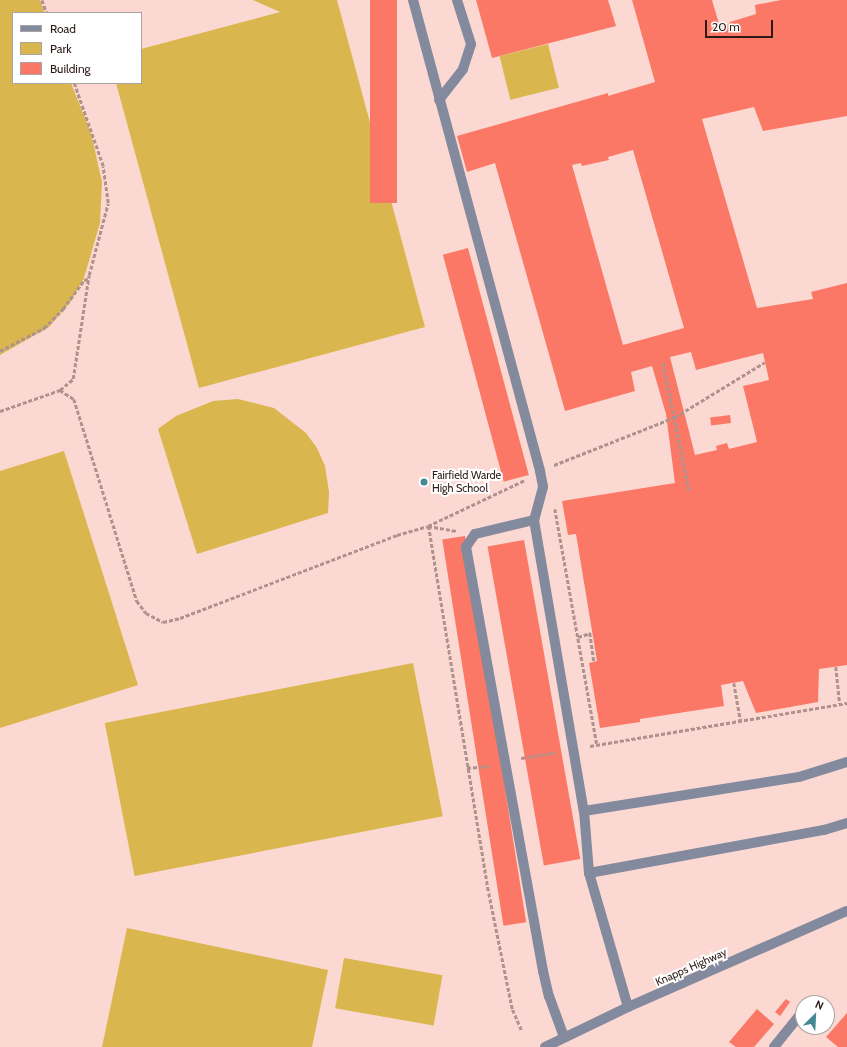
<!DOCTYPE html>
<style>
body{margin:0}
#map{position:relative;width:847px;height:1047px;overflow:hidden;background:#fcd8d2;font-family:Cabin,sans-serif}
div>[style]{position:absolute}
.green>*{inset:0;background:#dab64e;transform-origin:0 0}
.building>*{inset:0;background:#fa7865;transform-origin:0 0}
.path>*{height:2.5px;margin-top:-1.25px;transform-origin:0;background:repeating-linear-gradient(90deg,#b0928c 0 4px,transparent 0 6px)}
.service>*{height:10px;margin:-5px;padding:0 5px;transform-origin:5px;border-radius:5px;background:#838a9e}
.tertiary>*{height:10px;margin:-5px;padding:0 5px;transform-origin:5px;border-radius:5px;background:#838a9e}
.dots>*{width:11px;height:11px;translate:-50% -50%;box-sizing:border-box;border:2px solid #fff;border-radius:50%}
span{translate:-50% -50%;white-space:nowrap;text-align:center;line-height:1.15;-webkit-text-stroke:4px #fff;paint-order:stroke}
.poi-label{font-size:11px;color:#2d1915}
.left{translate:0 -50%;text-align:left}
.street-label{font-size:11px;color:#2d1915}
.legend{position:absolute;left:12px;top:12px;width:130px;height:72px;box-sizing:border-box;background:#fff;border:1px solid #aba3a1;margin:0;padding:5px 7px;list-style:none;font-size:12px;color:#2d1915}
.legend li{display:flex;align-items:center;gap:8px;height:20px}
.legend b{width:20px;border:1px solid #aba3a1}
.north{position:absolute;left:795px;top:995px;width:40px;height:40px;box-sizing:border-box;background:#fff;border:1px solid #aba3a1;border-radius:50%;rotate:24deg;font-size:11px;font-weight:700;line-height:16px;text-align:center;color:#2d1915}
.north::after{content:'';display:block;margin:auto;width:14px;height:18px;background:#438894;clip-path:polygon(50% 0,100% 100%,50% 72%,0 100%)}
.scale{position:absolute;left:705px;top:20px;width:68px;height:18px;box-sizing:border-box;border:2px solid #2d1915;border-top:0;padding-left:5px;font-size:12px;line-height:14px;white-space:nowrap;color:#2d1915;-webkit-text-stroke:3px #fff;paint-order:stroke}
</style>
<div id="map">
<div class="green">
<i style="clip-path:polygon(0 0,40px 0,45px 13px,13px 13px,13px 83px,71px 83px,91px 133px,102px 182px,100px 223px,84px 278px,71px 301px,49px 327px,0 355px)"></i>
<i style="clip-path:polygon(253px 0,337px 0,425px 327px,199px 388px,116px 83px,141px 83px,141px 49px,280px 12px)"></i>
<i style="left:548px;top:44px;width:45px;height:50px;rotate:76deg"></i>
<i style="clip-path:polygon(238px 399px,274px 408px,306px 433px,317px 448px,325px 466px,329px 492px,328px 513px,197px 554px,158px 429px,176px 416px,213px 401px)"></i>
<i style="clip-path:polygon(64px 451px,138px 685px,0 728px,0 471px)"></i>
<i style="left:413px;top:663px;width:156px;height:314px;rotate:79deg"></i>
<i style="clip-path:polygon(127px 928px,328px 970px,312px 1047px,102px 1047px)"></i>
<i style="left:344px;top:958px;width:100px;height:51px;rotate:10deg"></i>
</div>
<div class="building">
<i style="left:370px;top:0;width:27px;height:203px"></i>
<i style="clip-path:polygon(476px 0,608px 0,616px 26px,492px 58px)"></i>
<i style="clip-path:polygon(evenodd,632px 0,712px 0,721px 31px,730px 22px,756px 14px,755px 5px,781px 0,847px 0,847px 116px,763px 131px,754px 107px,702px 119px,757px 308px,813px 299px,811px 292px,847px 283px,847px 665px,819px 669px,818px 702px,756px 713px,743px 681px,721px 685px,724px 706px,640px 719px,640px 722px,600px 728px,589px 663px,597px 661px,576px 534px,568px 535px,562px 501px,675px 483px,666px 414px,652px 366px,631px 372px,635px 391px,565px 411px,495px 163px,467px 172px,457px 136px,608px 93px,608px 96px,655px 82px,632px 0,633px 150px,684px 328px,623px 345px,572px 165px,581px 163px,582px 166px,609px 160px,608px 157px,633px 150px,632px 0,691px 352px,696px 370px,763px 353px,769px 380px,743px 386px,757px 442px,729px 449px,727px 443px,716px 446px,717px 450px,695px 455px,670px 357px,691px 352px)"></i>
<i style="left:468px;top:248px;width:235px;height:26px;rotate:75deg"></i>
<i style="left:730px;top:415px;width:8px;height:20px;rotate:83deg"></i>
<i style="left:465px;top:536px;width:391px;height:23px;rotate:81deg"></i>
<i style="left:524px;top:540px;width:324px;height:37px;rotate:80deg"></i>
<i style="clip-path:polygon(786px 999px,790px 1002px,780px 1016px,775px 1012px)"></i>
<i style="clip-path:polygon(757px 1009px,774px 1024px,754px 1047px,736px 1047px,729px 1042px)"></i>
<i style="clip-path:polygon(847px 1013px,847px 1047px,838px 1047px,826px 1037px)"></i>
</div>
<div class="path">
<i style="left:42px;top:0;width:14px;rotate:69deg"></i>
<i style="left:0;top:351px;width:50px;rotate:-27.6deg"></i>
<i style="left:44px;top:328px;width:27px;rotate:-45deg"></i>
<i style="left:63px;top:309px;width:36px;rotate:-54deg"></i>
<i style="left:84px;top:280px;width:4px;rotate:-14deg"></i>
<i style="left:663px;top:363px;width:130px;rotate:78.4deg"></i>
<i style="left:60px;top:390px;width:17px;rotate:-40deg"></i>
<i style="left:73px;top:379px;width:105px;rotate:-81.3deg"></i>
<i style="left:89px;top:275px;width:74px;rotate:-75.2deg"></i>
<i style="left:108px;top:203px;width:37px;rotate:-98deg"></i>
<i style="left:103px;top:166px;width:88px;rotate:-109.3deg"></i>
<i style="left:0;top:411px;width:64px;rotate:-19.3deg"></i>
<i style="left:60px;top:390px;width:17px;rotate:33deg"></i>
<i style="left:74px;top:399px;width:212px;rotate:72.7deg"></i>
<i style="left:137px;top:601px;width:15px;rotate:53deg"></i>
<i style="left:146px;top:613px;width:19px;rotate:28deg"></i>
<i style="left:163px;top:622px;width:17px;rotate:-13deg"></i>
<i style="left:180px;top:618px;width:232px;rotate:-20.9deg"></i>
<i style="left:397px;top:535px;width:32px;rotate:-16deg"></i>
<i style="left:428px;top:526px;width:29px;rotate:10deg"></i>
<i style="left:554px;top:465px;width:130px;rotate:-21.6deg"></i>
<i style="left:675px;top:417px;width:105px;rotate:-31.4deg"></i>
<i style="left:555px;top:509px;width:240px;rotate:79.9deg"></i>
<i style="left:578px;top:637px;width:13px;rotate:-18deg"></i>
<i style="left:590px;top:633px;width:29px;rotate:82deg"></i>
<i style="left:836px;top:667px;width:37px;rotate:84deg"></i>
<i style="left:734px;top:683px;width:39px;rotate:80deg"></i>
<i style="left:590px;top:746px;width:261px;rotate:-9.5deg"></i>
<i style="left:521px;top:758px;width:36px;rotate:-9deg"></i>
<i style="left:467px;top:768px;width:22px;rotate:-5deg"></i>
<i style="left:521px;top:1030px;width:23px;rotate:-113deg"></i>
<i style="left:512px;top:1009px;width:120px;rotate:-101.5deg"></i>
<i style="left:488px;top:891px;width:370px;rotate:-99.3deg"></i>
<i style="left:428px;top:526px;width:107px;rotate:-25.4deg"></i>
</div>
<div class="service">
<i style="left:413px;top:0;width:488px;rotate:74.9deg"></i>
<i style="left:540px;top:471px;width:16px;rotate:79deg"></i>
<i style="left:543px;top:487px;width:34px;rotate:105deg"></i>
<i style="left:534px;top:520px;width:295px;rotate:80.3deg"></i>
<i style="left:439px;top:100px;width:39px;rotate:-52deg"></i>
<i style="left:463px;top:69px;width:26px;rotate:-72deg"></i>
<i style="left:471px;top:44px;width:46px;rotate:-107.7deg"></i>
<i style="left:534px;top:520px;width:61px;rotate:166.7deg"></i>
<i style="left:475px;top:534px;width:16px;rotate:125deg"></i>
<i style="left:466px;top:547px;width:431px;rotate:79.7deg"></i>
<i style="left:543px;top:971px;width:26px;rotate:77deg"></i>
<i style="left:549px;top:996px;width:44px;rotate:69.9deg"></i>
<i style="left:589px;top:873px;width:239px;rotate:-10.4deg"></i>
<i style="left:824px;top:830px;width:24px;rotate:-17deg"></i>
<i style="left:628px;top:1007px;width:140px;rotate:-106.2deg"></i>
<i style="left:589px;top:873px;width:62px;rotate:-94.6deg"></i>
<i style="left:584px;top:811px;width:218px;rotate:-9deg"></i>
<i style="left:799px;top:777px;width:50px;rotate:-17.4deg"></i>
<i style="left:774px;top:1047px;width:46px;rotate:-51.1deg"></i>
</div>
<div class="tertiary">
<i style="left:545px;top:1047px;width:92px;rotate:-25.7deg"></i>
<i style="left:628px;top:1007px;width:239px;rotate:-23.7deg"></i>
</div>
<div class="dots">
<i style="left:424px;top:482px;background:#438894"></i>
</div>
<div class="poi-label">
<span class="left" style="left:432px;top:482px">Fairfield Warde<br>High School</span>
</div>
<div class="street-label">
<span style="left:691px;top:967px;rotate:-24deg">Knapps Highway</span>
</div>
<ul class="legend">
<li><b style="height:5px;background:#838a9e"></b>Road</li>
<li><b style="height:11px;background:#dab64e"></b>Park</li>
<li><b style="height:11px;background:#fa7865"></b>Building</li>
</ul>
<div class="north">N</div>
<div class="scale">20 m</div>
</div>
